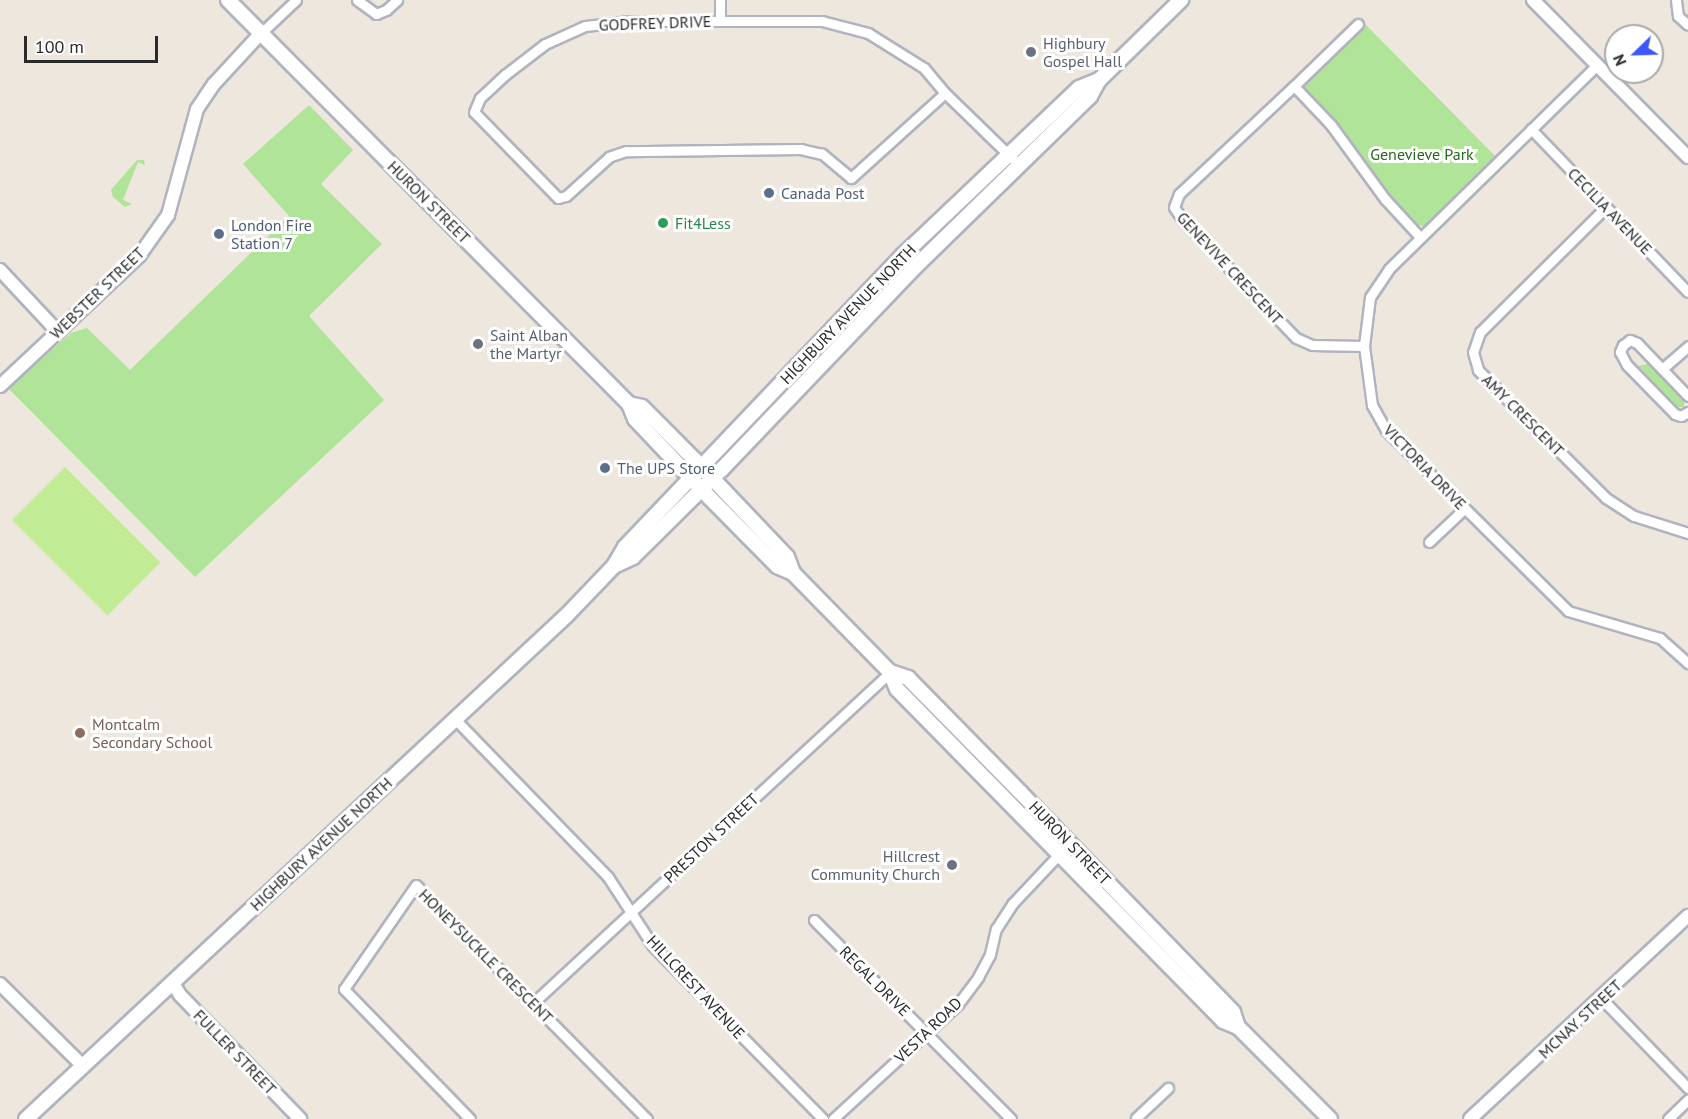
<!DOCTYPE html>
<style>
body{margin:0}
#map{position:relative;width:1688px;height:1119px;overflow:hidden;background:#ede7dd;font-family:"PT Sans",sans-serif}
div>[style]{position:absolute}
.green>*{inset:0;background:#afe499}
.pitch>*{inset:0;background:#c2eb95;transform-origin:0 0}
.roads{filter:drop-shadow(2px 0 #b1b3bf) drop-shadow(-2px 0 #b1b3bf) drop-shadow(0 2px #b1b3bf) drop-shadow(0 -2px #b1b3bf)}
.minor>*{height:9px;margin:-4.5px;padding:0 4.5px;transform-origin:4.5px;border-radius:4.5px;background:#fff}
.tertiary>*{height:12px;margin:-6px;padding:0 6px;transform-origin:6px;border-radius:6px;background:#fff}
.secondary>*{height:14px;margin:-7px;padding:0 7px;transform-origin:7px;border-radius:7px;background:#fff}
.dots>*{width:16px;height:16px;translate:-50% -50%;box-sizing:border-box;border:3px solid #fff;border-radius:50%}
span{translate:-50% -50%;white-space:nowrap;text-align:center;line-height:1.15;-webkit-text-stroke:6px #fff;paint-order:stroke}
.street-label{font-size:16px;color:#2b2b2b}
.worship-label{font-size:16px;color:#5b616d}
.left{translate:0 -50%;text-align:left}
.right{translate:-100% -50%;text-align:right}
.park-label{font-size:16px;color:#27691a}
.service-label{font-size:16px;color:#4e5e75}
.leisure-label{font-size:16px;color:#27864d}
.education-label{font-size:16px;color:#785e54}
.north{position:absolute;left:1604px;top:24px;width:60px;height:60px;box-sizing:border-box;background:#fff;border:2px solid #aaa;border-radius:50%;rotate:247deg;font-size:16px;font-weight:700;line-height:24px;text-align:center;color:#2b2b2b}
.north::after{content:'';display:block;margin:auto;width:21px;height:27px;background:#3c57fb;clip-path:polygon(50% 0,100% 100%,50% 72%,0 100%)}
.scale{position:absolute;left:24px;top:36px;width:134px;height:27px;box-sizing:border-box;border:3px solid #2b2b2b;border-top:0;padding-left:8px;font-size:18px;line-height:21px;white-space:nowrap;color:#2b2b2b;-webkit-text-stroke:4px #fff;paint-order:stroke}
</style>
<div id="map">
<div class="green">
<i style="clip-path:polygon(1365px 24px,1495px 156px,1424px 226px,1418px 225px,1385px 189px,1334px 119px,1305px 89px,1304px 82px)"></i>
<i style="clip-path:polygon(309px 105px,353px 150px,321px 184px,382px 244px,309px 316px,384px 400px,195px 577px,8px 388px,71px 333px,87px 328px,130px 370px,289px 216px,243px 164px)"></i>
<i style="clip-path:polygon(137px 160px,144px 160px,145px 165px,138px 162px,123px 200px,132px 204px,125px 207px,113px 197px,111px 190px)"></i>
<i style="clip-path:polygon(1648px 364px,1684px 401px,1684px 407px,1678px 407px,1638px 366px)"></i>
</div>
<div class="pitch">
<i style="left:65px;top:467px;width:135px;height:75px;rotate:45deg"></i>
</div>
<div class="roads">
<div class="minor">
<i style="left:357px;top:0;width:24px;rotate:36deg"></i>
<i style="left:376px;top:14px;width:11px;rotate:-22deg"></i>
<i style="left:386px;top:10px;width:15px;rotate:-42deg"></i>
<i style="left:720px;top:0;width:21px;rotate:90deg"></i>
<i style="left:1676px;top:0;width:16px;rotate:83deg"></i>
<i style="left:1678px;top:16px;width:13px;rotate:42deg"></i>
<i style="left:261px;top:33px;width:48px;rotate:-43.3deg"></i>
<i style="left:1597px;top:65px;width:291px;rotate:135.6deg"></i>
<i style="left:1389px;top:269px;width:34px;rotate:124deg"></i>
<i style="left:1370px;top:297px;width:49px;rotate:97deg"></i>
<i style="left:1364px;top:346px;width:60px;rotate:82.3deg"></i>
<i style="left:1372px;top:405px;width:29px;rotate:61deg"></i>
<i style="left:1386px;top:430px;width:257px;rotate:44.8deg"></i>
<i style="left:1568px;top:611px;width:96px;rotate:16.4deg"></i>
<i style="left:1660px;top:638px;width:38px;rotate:42deg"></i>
<i style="left:1294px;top:86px;width:89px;rotate:-44.1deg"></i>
<i style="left:945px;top:93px;width:127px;rotate:137.9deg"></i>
<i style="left:851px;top:178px;width:38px;rotate:-140deg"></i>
<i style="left:822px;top:154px;width:22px;rotate:-167deg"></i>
<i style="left:801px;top:149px;width:175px;rotate:179.3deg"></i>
<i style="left:626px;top:151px;width:18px;rotate:161deg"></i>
<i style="left:609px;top:157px;width:58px;rotate:137.8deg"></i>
<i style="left:566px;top:196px;width:8px;rotate:166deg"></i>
<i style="left:558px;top:198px;width:120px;rotate:-134.3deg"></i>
<i style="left:474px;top:112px;width:15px;rotate:-67deg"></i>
<i style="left:480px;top:98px;width:35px;rotate:-43deg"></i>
<i style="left:506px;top:74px;width:49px;rotate:-37.6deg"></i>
<i style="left:545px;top:44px;width:44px;rotate:-24.2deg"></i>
<i style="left:585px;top:26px;width:45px;rotate:-6.3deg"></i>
<i style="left:630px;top:21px;width:192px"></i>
<i style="left:822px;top:21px;width:48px;rotate:14.6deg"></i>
<i style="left:868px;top:33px;width:66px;rotate:32deg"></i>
<i style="left:924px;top:68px;width:33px;rotate:50deg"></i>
<i style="left:945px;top:93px;width:103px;rotate:44.2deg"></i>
<i style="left:1531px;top:129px;width:226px;rotate:46.1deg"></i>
<i style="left:1606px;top:207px;width:177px;rotate:135.2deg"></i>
<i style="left:1480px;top:332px;width:21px;rotate:109deg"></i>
<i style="left:1473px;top:352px;width:19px;rotate:74deg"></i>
<i style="left:1478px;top:370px;width:181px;rotate:45deg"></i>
<i style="left:1606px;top:498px;width:33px;rotate:33deg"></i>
<i style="left:1634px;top:516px;width:57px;rotate:17.5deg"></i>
<i style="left:1364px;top:346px;width:52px;rotate:-178.9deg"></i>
<i style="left:1312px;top:345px;width:17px;rotate:-156deg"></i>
<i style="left:1296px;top:338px;width:165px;rotate:-133.8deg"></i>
<i style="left:1182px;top:219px;width:14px;rotate:-124deg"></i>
<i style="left:1174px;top:207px;width:14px;rotate:-69deg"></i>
<i style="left:1179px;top:194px;width:158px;rotate:-43.2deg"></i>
<i style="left:1294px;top:86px;width:54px;rotate:46.5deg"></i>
<i style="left:1331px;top:125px;width:92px;rotate:53.9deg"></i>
<i style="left:1385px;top:199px;width:52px;rotate:47.4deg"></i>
<i style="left:1662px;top:369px;width:35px;rotate:-41deg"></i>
<i style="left:1688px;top:396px;width:74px;rotate:-133.9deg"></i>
<i style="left:1637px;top:343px;width:8px;rotate:-157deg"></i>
<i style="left:1630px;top:340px;width:9px;rotate:144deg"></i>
<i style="left:1623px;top:345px;width:8px;rotate:113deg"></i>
<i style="left:1620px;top:352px;width:15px;rotate:62deg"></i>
<i style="left:1627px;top:365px;width:69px;rotate:45.6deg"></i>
<i style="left:1675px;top:414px;width:6px;rotate:18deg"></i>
<i style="left:1681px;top:416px;width:8px;rotate:-30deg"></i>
<i style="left:1429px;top:542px;width:48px;rotate:-43.3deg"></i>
<i style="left:454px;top:718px;width:221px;rotate:45.9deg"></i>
<i style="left:608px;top:877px;width:82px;rotate:56.9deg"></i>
<i style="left:653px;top:946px;width:243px;rotate:45.5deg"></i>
<i style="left:814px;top:920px;width:280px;rotate:45.3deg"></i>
<i style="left:1602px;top:999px;width:124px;rotate:46deg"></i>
<i style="left:533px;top:1003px;width:487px;rotate:-42.8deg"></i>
<i style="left:1136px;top:1118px;width:44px;rotate:-43.2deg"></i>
<i style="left:470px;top:1119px;width:181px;rotate:-134.1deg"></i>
<i style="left:344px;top:989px;width:126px;rotate:-55.3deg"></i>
<i style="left:416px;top:885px;width:329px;rotate:45.4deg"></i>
<i style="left:833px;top:1119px;width:170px;rotate:-42.6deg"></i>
<i style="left:958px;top:1004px;width:34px;rotate:-53deg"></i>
<i style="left:978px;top:977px;width:26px;rotate:-62deg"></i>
<i style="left:990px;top:954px;width:26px;rotate:-77deg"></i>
<i style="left:996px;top:929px;width:31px;rotate:-57deg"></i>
<i style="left:1013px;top:903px;width:71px;rotate:-46.7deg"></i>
<i style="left:1668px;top:1119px;width:28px;rotate:-44deg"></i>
</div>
<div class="tertiary">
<i style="left:1533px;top:0;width:221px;rotate:45.4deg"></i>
<i style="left:0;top:270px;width:85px;rotate:46.9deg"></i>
<i style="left:0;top:386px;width:190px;rotate:-43.1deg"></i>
<i style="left:139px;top:256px;width:50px;rotate:-54.7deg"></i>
<i style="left:168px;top:215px;width:110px;rotate:-74.7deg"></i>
<i style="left:197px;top:109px;width:30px;rotate:-56deg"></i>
<i style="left:214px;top:84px;width:69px;rotate:-47.3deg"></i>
<i style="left:173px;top:983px;width:14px;rotate:60deg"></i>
<i style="left:180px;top:995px;width:173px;rotate:45.9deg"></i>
<i style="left:0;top:984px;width:117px;rotate:44.7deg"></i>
<i style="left:1470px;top:1119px;width:298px;rotate:-43deg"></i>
</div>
<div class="secondary">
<i style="left:228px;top:0;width:569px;rotate:45.21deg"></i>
<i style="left:629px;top:404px;width:16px;rotate:68deg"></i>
<i style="left:635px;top:419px;width:109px;rotate:46.5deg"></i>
<i style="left:710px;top:498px;width:95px;rotate:45.4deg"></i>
<i style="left:777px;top:566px;width:17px;rotate:24deg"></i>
<i style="left:793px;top:573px;width:139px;rotate:45.6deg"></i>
<i style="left:890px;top:672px;width:18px;rotate:68deg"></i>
<i style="left:897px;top:689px;width:465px;rotate:45.5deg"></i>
<i style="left:1223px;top:1021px;width:16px;rotate:22deg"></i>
<i style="left:1238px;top:1027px;width:130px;rotate:45deg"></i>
<i style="left:629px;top:404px;width:13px;rotate:13deg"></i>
<i style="left:642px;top:407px;width:74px;rotate:45deg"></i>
<i style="left:694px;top:459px;width:135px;rotate:46.5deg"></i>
<i style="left:787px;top:557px;width:17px;rotate:69deg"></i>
<i style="left:614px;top:566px;width:21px;rotate:-25deg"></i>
<i style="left:633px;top:557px;width:125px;rotate:-44.7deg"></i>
<i style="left:722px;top:469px;width:279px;rotate:-46.3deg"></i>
<i style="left:915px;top:267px;width:245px;rotate:-44.3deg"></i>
<i style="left:1090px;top:96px;width:18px;rotate:-61deg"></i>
<i style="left:1099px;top:80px;width:115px;rotate:-44.3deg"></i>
<i style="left:890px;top:672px;width:19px;rotate:18deg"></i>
<i style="left:908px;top:678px;width:160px;rotate:45.5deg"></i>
<i style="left:1020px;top:792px;width:306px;rotate:45.9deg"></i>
<i style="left:1233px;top:1012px;width:16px;rotate:72deg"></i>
<i style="left:26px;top:1119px;width:738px;rotate:-42.97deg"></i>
<i style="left:566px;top:616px;width:69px;rotate:-46.2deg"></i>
<i style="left:614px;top:566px;width:22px;rotate:-60deg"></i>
<i style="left:625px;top:547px;width:402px;rotate:-46.4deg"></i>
<i style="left:902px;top:256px;width:244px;rotate:-43.5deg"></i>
<i style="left:1079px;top:88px;width:22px;rotate:-22deg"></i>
</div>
</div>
<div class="dots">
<i style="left:1031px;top:52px;background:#6b7280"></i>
<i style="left:769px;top:193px;background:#5c6f8a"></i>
<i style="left:663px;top:223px;background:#2e9e5b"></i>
<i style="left:219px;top:234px;background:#5c6f8a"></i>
<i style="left:478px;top:344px;background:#6b7280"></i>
<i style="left:605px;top:468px;background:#5c6f8a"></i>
<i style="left:80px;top:733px;background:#8d6e63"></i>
<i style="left:952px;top:865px;background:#6b7280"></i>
</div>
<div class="street-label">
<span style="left:655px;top:23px;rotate:-2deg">GODFREY DRIVE</span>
<span style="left:429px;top:202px;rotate:45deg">HURON STREET</span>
<span style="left:1610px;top:211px;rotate:46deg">CECILIA AVENUE</span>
<span style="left:1230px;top:268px;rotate:47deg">GENEVIVE CRESCENT</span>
<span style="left:97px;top:293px;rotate:-44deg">WEBSTER STREET</span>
<span style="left:848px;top:314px;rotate:-46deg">HIGHBURY AVENUE NORTH</span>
<span style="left:1523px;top:415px;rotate:45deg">AMY CRESCENT</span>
<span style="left:1425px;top:467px;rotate:46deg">VICTORIA DRIVE</span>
<span style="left:711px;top:838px;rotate:-43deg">PRESTON STREET</span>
<span style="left:1070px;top:843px;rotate:46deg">HURON STREET</span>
<span style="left:321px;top:844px;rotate:-43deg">HIGHBURY AVENUE NORTH</span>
<span style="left:486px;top:956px;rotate:45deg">HONEYSUCKLE CRESCENT</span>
<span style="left:875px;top:981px;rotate:45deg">REGAL DRIVE</span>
<span style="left:696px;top:987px;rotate:47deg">HILLCREST AVENUE</span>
<span style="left:1580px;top:1019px;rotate:-43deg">MCNAY STREET</span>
<span style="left:928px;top:1030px;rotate:-44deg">VESTA ROAD</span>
<span style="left:235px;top:1052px;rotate:46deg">FULLER STREET</span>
</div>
<div class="worship-label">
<span class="left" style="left:1043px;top:52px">Highbury<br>Gospel Hall</span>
<span class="left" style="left:490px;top:344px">Saint Alban<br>the Martyr</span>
<span class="right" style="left:940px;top:865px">Hillcrest<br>Community Church</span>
</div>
<div class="park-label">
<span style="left:1422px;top:154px">Genevieve Park</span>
</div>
<div class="service-label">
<span class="left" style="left:781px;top:193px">Canada Post</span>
<span class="left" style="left:231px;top:234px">London Fire<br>Station 7</span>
<span class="left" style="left:617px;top:468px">The UPS Store</span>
</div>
<div class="leisure-label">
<span class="left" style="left:675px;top:223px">Fit4Less</span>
</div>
<div class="education-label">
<span class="left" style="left:92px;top:733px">Montcalm<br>Secondary School</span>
</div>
<div class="north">N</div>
<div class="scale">100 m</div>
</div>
